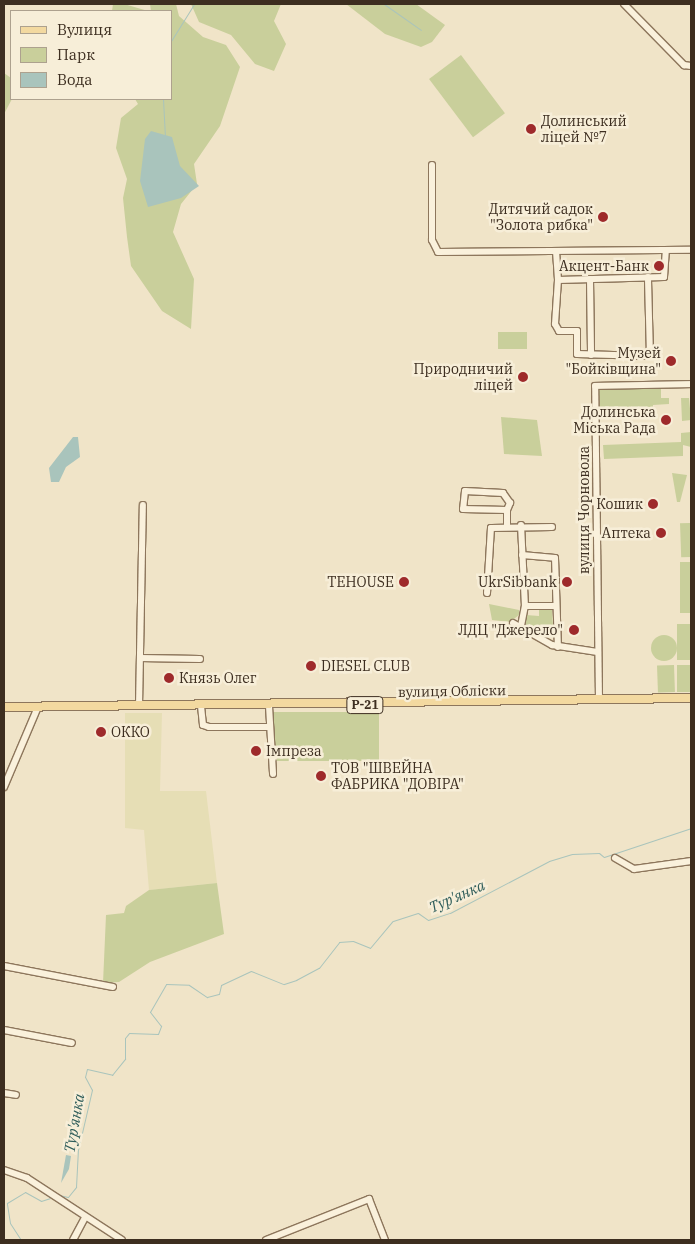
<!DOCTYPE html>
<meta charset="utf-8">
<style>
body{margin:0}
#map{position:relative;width:695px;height:1244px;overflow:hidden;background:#f0e4c8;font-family:"IBM Plex Serif",serif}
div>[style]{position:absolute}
.farmland>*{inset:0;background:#e6deb5}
.green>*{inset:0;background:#c9cf9b;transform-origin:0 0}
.round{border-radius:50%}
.water>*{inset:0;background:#a9c4bc}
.stream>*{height:1px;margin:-0.5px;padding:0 0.5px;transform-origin:0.5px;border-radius:0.5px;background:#a9c4bc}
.roads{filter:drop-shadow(1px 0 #8d765c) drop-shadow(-1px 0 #8d765c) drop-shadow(0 1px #8d765c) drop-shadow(0 -1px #8d765c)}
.minor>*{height:6px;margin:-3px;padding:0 3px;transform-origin:3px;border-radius:3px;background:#faf1dc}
.major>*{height:8px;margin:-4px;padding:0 4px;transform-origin:4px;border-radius:4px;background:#f3d9a0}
.dots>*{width:14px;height:14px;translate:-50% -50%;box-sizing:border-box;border:2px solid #f7eed8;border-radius:50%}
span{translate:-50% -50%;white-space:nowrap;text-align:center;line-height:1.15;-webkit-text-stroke:5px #f7eed8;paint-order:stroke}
.shield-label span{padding:1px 4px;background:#f7eed8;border:1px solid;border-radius:4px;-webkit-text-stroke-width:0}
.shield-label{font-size:12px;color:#3d2e20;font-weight:700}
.poi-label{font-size:14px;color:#3d2e20}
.left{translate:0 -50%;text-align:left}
.right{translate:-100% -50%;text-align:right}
.street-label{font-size:14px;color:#3d2e20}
.water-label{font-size:15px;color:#2f5d5a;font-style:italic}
.frame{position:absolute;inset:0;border:5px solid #3d2e20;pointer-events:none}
.legend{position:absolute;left:10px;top:10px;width:162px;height:90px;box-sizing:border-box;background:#f7eed8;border:1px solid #ada18e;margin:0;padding:6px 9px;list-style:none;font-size:15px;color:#3d2e20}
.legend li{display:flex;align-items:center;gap:10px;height:25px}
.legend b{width:25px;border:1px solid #ada18e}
</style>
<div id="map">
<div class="farmland">
<i style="clip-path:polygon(125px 713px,162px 713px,160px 791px,206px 791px,217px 883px,149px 890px,144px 830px,125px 828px)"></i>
</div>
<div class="green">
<i style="clip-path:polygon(113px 4px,124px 4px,148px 11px,112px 11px)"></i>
<i style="clip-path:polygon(150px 4px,176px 4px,179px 16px,203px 37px,226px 45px,240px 67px,220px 126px,194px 164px,197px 184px,181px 204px,173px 232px,194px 279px,191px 329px,162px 311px,131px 266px,127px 237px,123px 198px,127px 179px,116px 148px,121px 118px,138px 104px,135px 99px,171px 99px,171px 11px,151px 11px)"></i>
<i style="clip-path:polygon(191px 4px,281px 4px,274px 21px,286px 44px,274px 71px,255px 64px,231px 35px,199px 22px)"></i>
<i style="clip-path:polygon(346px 4px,416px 4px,445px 25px,432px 42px,421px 47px,385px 34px)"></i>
<i style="left:461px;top:55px;width:73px;height:40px;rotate:53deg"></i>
<i style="clip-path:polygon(4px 73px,11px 78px,12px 99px,4px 114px)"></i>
<i style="left:498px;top:332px;width:29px;height:17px"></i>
<i style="clip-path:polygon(688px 386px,691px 420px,682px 421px,681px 398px,689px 398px)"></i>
<i style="clip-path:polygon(661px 387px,661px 398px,669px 398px,669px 404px,653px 405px,653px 416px,599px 418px,598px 389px)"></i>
<i style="clip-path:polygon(501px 417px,537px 420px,542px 456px,504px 454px)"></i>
<i style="clip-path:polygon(691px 432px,691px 447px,683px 445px,683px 456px,604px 459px,603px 445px,681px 442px,681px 433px)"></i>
<i style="clip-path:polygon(672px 473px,687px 475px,680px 502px,677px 502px)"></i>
<i style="left:690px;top:523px;width:34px;height:10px;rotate:88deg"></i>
<i style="left:680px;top:562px;width:11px;height:51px"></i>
<i style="clip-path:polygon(489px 604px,519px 610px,519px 615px,510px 622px,492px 620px)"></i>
<i style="clip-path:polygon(539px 608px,552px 609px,553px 627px,540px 626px,540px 636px,526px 625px,526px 615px,539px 616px)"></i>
<i style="left:677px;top:624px;width:13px;height:36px"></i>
<i class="round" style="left:651px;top:635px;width:26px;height:26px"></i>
<i style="left:674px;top:665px;width:27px;height:17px;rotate:88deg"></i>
<i style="left:677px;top:665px;width:13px;height:27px"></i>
<i style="left:272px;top:712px;width:107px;height:49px"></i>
<i style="clip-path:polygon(217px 883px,224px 934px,150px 962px,119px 982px,103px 983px,106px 915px,124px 913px,126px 906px,149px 890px)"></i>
</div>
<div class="water">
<i style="clip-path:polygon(151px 131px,172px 137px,180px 166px,199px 186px,181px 198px,148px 207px,140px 181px,145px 139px)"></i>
<i style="clip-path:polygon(73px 437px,78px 437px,80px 457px,66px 467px,59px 482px,51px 482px,49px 468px)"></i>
<i style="clip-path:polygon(66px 1155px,71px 1156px,69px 1169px,61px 1183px)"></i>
</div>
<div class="stream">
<i style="left:384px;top:4px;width:45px;rotate:35.1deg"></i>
<i style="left:171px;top:41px;width:44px;rotate:-58.1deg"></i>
<i style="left:163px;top:99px;width:36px;rotate:87deg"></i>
<i style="left:55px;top:1194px;width:13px;rotate:13deg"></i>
<i style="left:68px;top:1197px;width:13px;rotate:-51deg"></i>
<i style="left:76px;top:1187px;width:37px;rotate:-87deg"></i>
<i style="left:78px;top:1150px;width:62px;rotate:-76.9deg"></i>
<i style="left:92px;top:1090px;width:15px;rotate:-118deg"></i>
<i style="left:85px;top:1077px;width:8px;rotate:-76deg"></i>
<i style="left:87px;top:1069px;width:26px;rotate:13deg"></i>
<i style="left:112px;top:1075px;width:21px;rotate:-51deg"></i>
<i style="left:125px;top:1059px;width:21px;rotate:-90deg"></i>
<i style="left:125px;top:1038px;width:6px;rotate:-51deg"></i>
<i style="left:129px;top:1033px;width:29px;rotate:2deg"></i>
<i style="left:158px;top:1034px;width:9px;rotate:-69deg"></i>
<i style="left:161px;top:1026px;width:18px;rotate:-128deg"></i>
<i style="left:150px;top:1012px;width:32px;rotate:-60deg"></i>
<i style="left:166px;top:984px;width:23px;rotate:2deg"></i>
<i style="left:189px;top:985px;width:22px;rotate:34deg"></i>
<i style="left:207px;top:997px;width:12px;rotate:-14deg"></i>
<i style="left:219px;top:994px;width:9px;rotate:-77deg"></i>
<i style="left:221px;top:985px;width:33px;rotate:-25deg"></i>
<i style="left:251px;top:971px;width:35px;rotate:22deg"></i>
<i style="left:284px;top:984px;width:13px;rotate:-18deg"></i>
<i style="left:296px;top:980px;width:26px;rotate:-28deg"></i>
<i style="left:319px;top:968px;width:33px;rotate:-52deg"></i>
<i style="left:339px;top:942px;width:14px;rotate:-4deg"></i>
<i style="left:353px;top:941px;width:18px;rotate:22deg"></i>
<i style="left:370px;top:948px;width:35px;rotate:-50deg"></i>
<i style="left:393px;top:921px;width:26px;rotate:-18deg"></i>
<i style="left:418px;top:913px;width:12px;rotate:35deg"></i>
<i style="left:428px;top:920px;width:23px;rotate:-18deg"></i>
<i style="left:450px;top:913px;width:112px;rotate:-27.7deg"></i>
<i style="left:549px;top:861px;width:24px;rotate:-17deg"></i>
<i style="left:572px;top:854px;width:27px;rotate:-2deg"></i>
<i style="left:599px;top:853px;width:6px;rotate:39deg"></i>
<i style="left:604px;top:857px;width:92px;rotate:-18.4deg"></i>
<i style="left:21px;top:1240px;width:20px;rotate:-123deg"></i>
<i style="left:10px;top:1223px;width:20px;rotate:-99deg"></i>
<i style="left:7px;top:1203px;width:21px;rotate:-31deg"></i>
<i style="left:25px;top:1192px;width:18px;rotate:29deg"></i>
<i style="left:41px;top:1201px;width:9px;rotate:-18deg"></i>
</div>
<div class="roads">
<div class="minor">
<i style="left:624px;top:4px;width:86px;rotate:45.5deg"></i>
<i style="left:684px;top:65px;width:7px;rotate:8deg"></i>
<i style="left:432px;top:165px;width:75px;rotate:90deg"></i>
<i style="left:432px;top:240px;width:13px;rotate:63deg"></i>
<i style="left:438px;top:252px;width:253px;rotate:-0.5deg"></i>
<i style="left:556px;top:251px;width:29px;rotate:86deg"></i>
<i style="left:558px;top:280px;width:106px;rotate:-1.6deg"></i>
<i style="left:664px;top:277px;width:27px;rotate:-86deg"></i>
<i style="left:590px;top:279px;width:76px;rotate:89.2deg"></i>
<i style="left:558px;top:280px;width:44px;rotate:93.9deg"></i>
<i style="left:555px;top:324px;width:8px;rotate:60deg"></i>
<i style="left:559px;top:331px;width:18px"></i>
<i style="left:577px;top:331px;width:23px;rotate:90deg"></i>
<i style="left:577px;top:354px;width:73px;rotate:1.6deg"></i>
<i style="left:650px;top:356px;width:79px;rotate:-91.5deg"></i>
<i style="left:507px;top:510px;width:8px;rotate:-67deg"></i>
<i style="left:510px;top:503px;width:12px;rotate:-125deg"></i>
<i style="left:503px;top:493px;width:38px;rotate:-177deg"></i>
<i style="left:465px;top:491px;width:18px;rotate:96deg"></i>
<i style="left:463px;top:509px;width:44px;rotate:1.3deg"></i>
<i style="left:507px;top:510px;width:15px;rotate:90deg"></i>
<i style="left:521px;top:525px;width:81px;rotate:87.2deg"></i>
<i style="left:525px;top:606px;width:31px"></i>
<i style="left:522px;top:555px;width:33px;rotate:5deg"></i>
<i style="left:555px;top:558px;width:89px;rotate:88.1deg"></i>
<i style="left:487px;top:593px;width:65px;rotate:-86.5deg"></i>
<i style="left:491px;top:528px;width:61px;rotate:-0.9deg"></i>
<i style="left:513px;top:623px;width:45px;rotate:29.4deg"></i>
<i style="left:552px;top:645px;width:46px;rotate:8.8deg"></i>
<i style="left:521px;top:626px;width:20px;rotate:-79deg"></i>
<i style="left:140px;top:658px;width:60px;rotate:1deg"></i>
<i style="left:599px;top:700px;width:314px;rotate:-90.7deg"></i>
<i style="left:595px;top:386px;width:96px;rotate:-1.2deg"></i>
<i style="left:139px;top:706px;width:201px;rotate:-88.9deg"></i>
<i style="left:201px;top:706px;width:19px;rotate:84deg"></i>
<i style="left:203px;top:725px;width:6px;rotate:18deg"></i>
<i style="left:209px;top:727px;width:59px"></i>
<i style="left:269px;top:706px;width:68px;rotate:86.6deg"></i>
<i style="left:4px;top:787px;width:87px;rotate:-67deg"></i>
<i style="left:615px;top:858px;width:22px;rotate:30deg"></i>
<i style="left:634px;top:869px;width:58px;rotate:-8deg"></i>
<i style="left:4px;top:966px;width:111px;rotate:10.9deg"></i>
<i style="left:4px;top:1030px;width:69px;rotate:10.8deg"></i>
<i style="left:4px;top:1093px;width:12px;rotate:9deg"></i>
<i style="left:4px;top:1170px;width:24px;rotate:19deg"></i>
<i style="left:27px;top:1178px;width:113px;rotate:33.1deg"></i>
<i style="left:73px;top:1240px;width:26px;rotate:-62deg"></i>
<i style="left:266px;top:1240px;width:111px;rotate:-21.7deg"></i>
<i style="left:369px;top:1199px;width:44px;rotate:68.7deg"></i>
</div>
<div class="major">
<i style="left:4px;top:707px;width:687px;rotate:-0.75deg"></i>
</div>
</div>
<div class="dots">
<i style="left:531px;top:129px;background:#9e2a2b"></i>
<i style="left:603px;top:217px;background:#9e2a2b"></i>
<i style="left:659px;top:266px;background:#9e2a2b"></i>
<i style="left:671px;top:361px;background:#9e2a2b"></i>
<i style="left:523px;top:377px;background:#9e2a2b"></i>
<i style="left:666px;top:420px;background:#9e2a2b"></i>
<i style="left:653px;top:504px;background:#9e2a2b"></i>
<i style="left:661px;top:533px;background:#9e2a2b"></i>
<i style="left:404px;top:582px;background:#9e2a2b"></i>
<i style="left:567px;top:582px;background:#9e2a2b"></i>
<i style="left:574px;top:630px;background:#9e2a2b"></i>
<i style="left:311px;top:666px;background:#9e2a2b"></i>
<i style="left:169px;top:678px;background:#9e2a2b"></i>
<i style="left:101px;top:732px;background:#9e2a2b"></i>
<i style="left:256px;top:751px;background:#9e2a2b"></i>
<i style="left:321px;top:776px;background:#9e2a2b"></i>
</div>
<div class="shield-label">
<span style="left:365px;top:705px">Р-21</span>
</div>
<div class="poi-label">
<span class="left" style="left:541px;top:129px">Долинський<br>ліцей №7</span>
<span class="right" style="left:593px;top:217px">Дитячий садок<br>"Золота рибка"</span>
<span class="right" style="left:649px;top:266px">Акцент-Банк</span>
<span class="right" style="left:661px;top:361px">Музей<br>"Бойківщина"</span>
<span class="right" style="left:513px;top:377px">Природничий<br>ліцей</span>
<span class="right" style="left:656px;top:420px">Долинська<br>Міська Рада</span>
<span class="right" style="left:643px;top:504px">Кошик</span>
<span class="right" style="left:651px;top:533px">Аптека</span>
<span class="right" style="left:394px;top:582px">TEHOUSE</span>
<span class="right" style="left:557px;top:582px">UkrSibbank</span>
<span class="right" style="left:563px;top:630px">ЛДЦ "Джерело"</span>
<span class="left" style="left:321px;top:666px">DIESEL CLUB</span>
<span class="left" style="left:179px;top:678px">Князь Олег</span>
<span class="left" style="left:111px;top:732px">ОККО</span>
<span class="left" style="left:266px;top:751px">Імпреза</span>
<span class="left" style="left:331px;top:776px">ТОВ "ШВЕЙНА<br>ФАБРИКА "ДОВІРА"</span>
</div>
<div class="street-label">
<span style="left:584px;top:510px;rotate:-90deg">вулиця Чорновола</span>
<span style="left:452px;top:691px;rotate:-1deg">вулиця Обліски</span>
</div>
<div class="water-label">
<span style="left:457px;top:896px;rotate:-24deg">Тур'янка</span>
<span style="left:74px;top:1123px;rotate:-80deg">Тур'янка</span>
</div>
<div class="frame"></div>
<ul class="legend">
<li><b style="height:6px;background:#f3d9a0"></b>Вулиця</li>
<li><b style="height:14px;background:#c9cf9b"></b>Парк</li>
<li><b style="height:14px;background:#a9c4bc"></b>Вода</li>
</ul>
</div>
